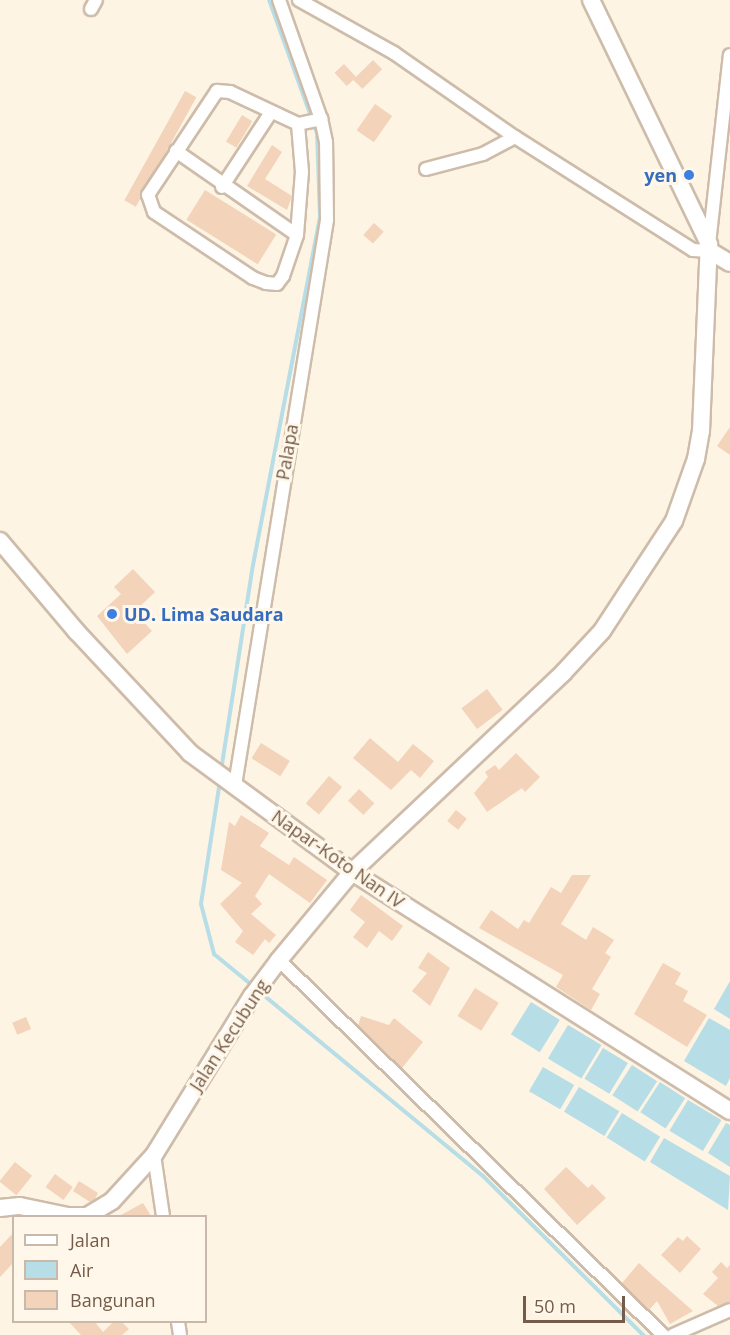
<!DOCTYPE html>
<style>
body{margin:0}
#map{position:relative;width:730px;height:1335px;overflow:hidden;background:#fdf4e3;font-family:"Open Sans",sans-serif}
div>[style]{position:absolute}
.water>*{inset:0;background:#b7dde7;transform-origin:0 0}
.stream>*{height:4px;margin:-2px;padding:0 2px;transform-origin:2px;border-radius:2px;background:#b7dde7}
.building>*{inset:0;background:#f3d3ba;transform-origin:0 0}
.roads{filter:drop-shadow(2px 0 #cebcaa) drop-shadow(-2px 0 #cebcaa) drop-shadow(0 2px #cebcaa) drop-shadow(0 -2px #cebcaa)}
.street>*{height:12px;margin:-6px;padding:0 6px;transform-origin:6px;border-radius:6px;background:#fff}
.secondary>*{height:16px;margin:-8px;padding:0 8px;transform-origin:8px;border-radius:8px;background:#fff}
.dots>*{width:16px;height:16px;translate:-50% -50%;box-sizing:border-box;border:3px solid #fff8ea;border-radius:50%}
span{translate:-50% -50%;white-space:nowrap;text-align:center;line-height:1.15;-webkit-text-stroke:6px #fff8ea;paint-order:stroke}
.shop-label{font-size:18px;color:#366cbe;font-weight:700}
.right{translate:-100% -50%;text-align:right}
.left{translate:0 -50%;text-align:left}
.street-label{font-size:18px;color:#755b49}
.legend{position:absolute;left:12px;top:1215px;width:195px;height:108px;box-sizing:border-box;background:#fff8ea;border:2px solid #c8b9aa;margin:0;padding:8px 10px;list-style:none;font-size:18px;color:#755b49}
.legend li{display:flex;align-items:center;gap:12px;height:30px}
.legend b{width:30px;border:2px solid #c8b9aa}
.scale{position:absolute;left:523px;top:1296px;width:102px;height:27px;box-sizing:border-box;border:3px solid #755b49;border-top:0;padding-left:8px;font-size:18px;line-height:21px;white-space:nowrap;color:#755b49;-webkit-text-stroke:4px #fff8ea;paint-order:stroke}
</style>
<div id="map">
<div class="water">
<i style="clip-path:polygon(730px 981px,730px 1019px,714px 1009px)"></i>
<i style="left:531px;top:1002px;width:34px;height:38px;rotate:32deg"></i>
<i style="clip-path:polygon(709px 1018px,730px 1030px,730px 1078px,726px 1086px,684px 1061px)"></i>
<i style="left:568px;top:1025px;width:39px;height:39px;rotate:31deg"></i>
<i style="left:603px;top:1048px;width:29px;height:36px;rotate:31deg"></i>
<i style="left:632px;top:1065px;width:30px;height:36px;rotate:33deg"></i>
<i style="left:543px;top:1067px;width:36px;height:28px;rotate:30deg"></i>
<i style="left:660px;top:1082px;width:30px;height:36px;rotate:33deg"></i>
<i style="left:579px;top:1087px;width:47px;height:29px;rotate:31deg"></i>
<i style="left:688px;top:1100px;width:39px;height:36px;rotate:31deg"></i>
<i style="left:622px;top:1113px;width:45px;height:29px;rotate:32deg"></i>
<i style="clip-path:polygon(726px 1123px,730px 1125px,730px 1167px,708px 1153px)"></i>
<i style="clip-path:polygon(664px 1138px,730px 1176px,728px 1210px,650px 1162px)"></i>
</div>
<div class="stream">
<i style="left:221px;top:771px;width:208px;rotate:-81.2deg"></i>
<i style="left:253px;top:565px;width:354px;rotate:-79.1deg"></i>
<i style="left:320px;top:217px;width:84px;rotate:-92deg"></i>
<i style="left:317px;top:133px;width:141px;rotate:-109.8deg"></i>
<i style="left:220px;top:781px;width:124px;rotate:98.8deg"></i>
<i style="left:201px;top:904px;width:52px;rotate:75.4deg"></i>
<i style="left:214px;top:954px;width:50px;rotate:39.4deg"></i>
<i style="left:261px;top:993px;width:288px;rotate:39.5deg"></i>
<i style="left:483px;top:1176px;width:226px;rotate:44.8deg"></i>
</div>
<div class="building">
<i style="left:373px;top:60px;width:13px;height:28px;rotate:45deg"></i>
<i style="left:344px;top:64px;width:18px;height:13px;rotate:47deg"></i>
<i style="left:185px;top:91px;width:13px;height:125px;rotate:29deg"></i>
<i style="left:375px;top:104px;width:21px;height:32px;rotate:35deg"></i>
<i style="left:242px;top:115px;width:12px;height:31px;rotate:31deg"></i>
<i style="clip-path:polygon(272px 145px,282px 152px,265px 179px,292px 196px,287px 210px,247px 186px)"></i>
<i style="left:205px;top:190px;width:84px;height:35px;rotate:32deg"></i>
<i style="left:374px;top:223px;width:13px;height:16px;rotate:42deg"></i>
<i style="clip-path:polygon(730px 427px,730px 455px,717px 446px)"></i>
<i style="clip-path:polygon(133px 569px,155px 592px,134px 612px,152px 631px,127px 654px,97px 616px,121px 594px,114px 587px)"></i>
<i style="left:487px;top:689px;width:26px;height:32px;rotate:53deg"></i>
<i style="clip-path:polygon(370px 738px,398px 762px,413px 744px,434px 761px,420px 778px,411px 770px,391px 790px,353px 758px)"></i>
<i style="left:261px;top:743px;width:34px;height:18px;rotate:32deg"></i>
<i style="clip-path:polygon(516px 753px,540px 777px,525px 792px,522px 788px,487px 812px,474px 793px,488px 777px,485px 772px,495px 765px,499px 770px)"></i>
<i style="left:329px;top:776px;width:17px;height:36px;rotate:40deg"></i>
<i style="left:359px;top:789px;width:21px;height:16px;rotate:43deg"></i>
<i style="left:456px;top:810px;width:14px;height:14px;rotate:39deg"></i>
<i style="clip-path:polygon(241px 815px,269px 833px,260px 846px,289px 865px,294px 857px,327px 880px,310px 903px,269px 874px,255px 896px,262px 904px,251px 914px,276px 935px,269px 943px,265px 939px,253px 955px,235px 942px,243px 931px,220px 904px,242px 883px,221px 870px,229px 822px,235px 826px)"></i>
<i style="clip-path:polygon(572px 875px,591px 875px,561px 924px,586px 940px,593px 927px,614px 940px,605px 953px,611px 957px,592px 989px,600px 994px,591px 1010px,556px 987px,563px 975px,479px 928px,491px 910px,518px 929px,524px 920px,529px 923px,551px 887px,561px 893px)"></i>
<i style="clip-path:polygon(361px 895px,403px 926px,392px 941px,379px 931px,367px 948px,353px 937px,365px 922px,350px 910px)"></i>
<i style="clip-path:polygon(428px 952px,450px 968px,430px 1006px,412px 991px,427px 973px,418px 968px)"></i>
<i style="clip-path:polygon(663px 963px,681px 973px,675px 984px,688px 991px,683px 1001px,707px 1015px,687px 1047px,634px 1014px)"></i>
<i style="left:475px;top:988px;width:28px;height:33px;rotate:32deg"></i>
<i style="clip-path:polygon(361px 1016px,389px 1025px,394px 1018px,423px 1042px,402px 1068px,358px 1026px)"></i>
<i style="left:26px;top:1017px;width:13px;height:15px;rotate:67deg"></i>
<i style="left:15px;top:1162px;width:22px;height:25px;rotate:39deg"></i>
<i style="clip-path:polygon(566px 1167px,588px 1188px,592px 1184px,606px 1198px,577px 1225px,544px 1189px)"></i>
<i style="left:55px;top:1174px;width:22px;height:16px;rotate:36deg"></i>
<i style="clip-path:polygon(79px 1181px,98px 1193px,95px 1199px,90px 1202px,73px 1191px)"></i>
<i style="clip-path:polygon(143px 1203px,151px 1216px,119px 1216px)"></i>
<i style="clip-path:polygon(14px 1232px,14px 1262px,0 1277px,0 1247px)"></i>
<i style="clip-path:polygon(687px 1236px,701px 1249px,680px 1273px,661px 1255px,678px 1237px,683px 1241px)"></i>
<i style="clip-path:polygon(721px 1262px,727px 1268px,730px 1265px,730px 1302px,718px 1306px,703px 1294px,718px 1278px,712px 1272px)"></i>
<i style="clip-path:polygon(639px 1263px,652px 1275px,693px 1311px,670px 1324px,657px 1301px,649px 1310px,622px 1283px)"></i>
<i style="clip-path:polygon(69px 1322px,95px 1322px,103px 1332px,113px 1322px,122px 1322px,129px 1329px,122px 1335px,81px 1335px)"></i>
</div>
<div class="roads">
<div class="street">
<i style="left:299px;top:0;width:109px;rotate:29.2deg"></i>
<i style="left:394px;top:53px;width:147px;rotate:34.8deg"></i>
<i style="left:515px;top:137px;width:211px;rotate:32.4deg"></i>
<i style="left:693px;top:250px;width:17px;rotate:3deg"></i>
<i style="left:91px;top:9px;width:10px;rotate:-61deg"></i>
<i style="left:176px;top:151px;width:147px;rotate:34.8deg"></i>
<i style="left:297px;top:235px;width:63px;rotate:-85.5deg"></i>
<i style="left:302px;top:172px;width:48px;rotate:-94.8deg"></i>
<i style="left:426px;top:169px;width:59px;rotate:-14.7deg"></i>
<i style="left:483px;top:154px;width:36px;rotate:-28deg"></i>
<i style="left:222px;top:187px;width:90px;rotate:-56.8deg"></i>
<i style="left:297px;top:235px;width:43px;rotate:108.9deg"></i>
<i style="left:283px;top:276px;width:10px;rotate:127deg"></i>
<i style="left:277px;top:284px;width:11px;rotate:-175deg"></i>
<i style="left:266px;top:283px;width:14px;rotate:-159deg"></i>
<i style="left:253px;top:278px;width:119px;rotate:-146.3deg"></i>
<i style="left:154px;top:212px;width:18px;rotate:-109deg"></i>
<i style="left:148px;top:195px;width:125px;rotate:-56.4deg"></i>
<i style="left:217px;top:91px;width:13px;rotate:4deg"></i>
<i style="left:230px;top:92px;width:75px;rotate:25.2deg"></i>
<i style="left:298px;top:124px;width:24px;rotate:-12deg"></i>
<i style="left:709px;top:244px;width:190px;rotate:-83.7deg"></i>
<i style="left:235px;top:785px;width:572px;rotate:-80.75deg"></i>
<i style="left:327px;top:220px;width:78px;rotate:-90.7deg"></i>
<i style="left:326px;top:142px;width:24px;rotate:-102deg"></i>
<i style="left:321px;top:119px;width:126px;rotate:-109.4deg"></i>
<i style="left:279px;top:960px;width:537px;rotate:44.32deg"></i>
<i style="left:154px;top:1155px;width:62px;rotate:81.6deg"></i>
<i style="left:178px;top:1322px;width:13px;rotate:81deg"></i>
<i style="left:673px;top:1335px;width:62px;rotate:-23.7deg"></i>
</div>
<div class="secondary">
<i style="left:710px;top:251px;width:23px;rotate:31deg"></i>
<i style="left:0;top:541px;width:118px;rotate:49.8deg"></i>
<i style="left:76px;top:631px;width:167px;rotate:46.9deg"></i>
<i style="left:190px;top:753px;width:201px;rotate:36.3deg"></i>
<i style="left:352px;top:872px;width:447px;rotate:32.3deg"></i>
<i style="left:0;top:1208px;width:20px;rotate:-6deg"></i>
<i style="left:20px;top:1206px;width:49px;rotate:11.8deg"></i>
<i style="left:69px;top:1216px;width:18px"></i>
<i style="left:87px;top:1216px;width:29px;rotate:-31deg"></i>
<i style="left:112px;top:1201px;width:62px;rotate:-47.6deg"></i>
<i style="left:154px;top:1155px;width:187px;rotate:-58.4deg"></i>
<i style="left:252px;top:996px;width:45px;rotate:-53.1deg"></i>
<i style="left:279px;top:960px;width:114px;rotate:-50.3deg"></i>
<i style="left:352px;top:872px;width:290px;rotate:-43.3deg"></i>
<i style="left:563px;top:673px;width:57px;rotate:-47.1deg"></i>
<i style="left:602px;top:631px;width:131px;rotate:-56.8deg"></i>
<i style="left:674px;top:521px;width:66px;rotate:-70.5deg"></i>
<i style="left:696px;top:459px;width:28px;rotate:-80deg"></i>
<i style="left:701px;top:431px;width:187px;rotate:-87.6deg"></i>
<i style="left:709px;top:244px;width:271px;rotate:-115.8deg"></i>
</div>
</div>
<div class="dots">
<i style="left:689px;top:175px;background:#3f7fe0"></i>
<i style="left:112px;top:614px;background:#3f7fe0"></i>
</div>
<div class="shop-label">
<span class="right" style="left:677px;top:175px">yen</span>
<span class="left" style="left:124px;top:614px">UD. Lima Saudara</span>
</div>
<div class="street-label">
<span style="left:287px;top:452px;rotate:-80deg">Palapa</span>
<span style="left:338px;top:859px;rotate:35deg">Napar-Koto Nan IV</span>
<span style="left:229px;top:1035px;rotate:-57deg">Jalan Kecubung</span>
</div>
<ul class="legend">
<li><b style="height:8px;background:#fff"></b>Jalan</li>
<li><b style="height:16px;background:#b7dde7"></b>Air</li>
<li><b style="height:16px;background:#f3d3ba"></b>Bangunan</li>
</ul>
<div class="scale">50 m</div>
</div>
